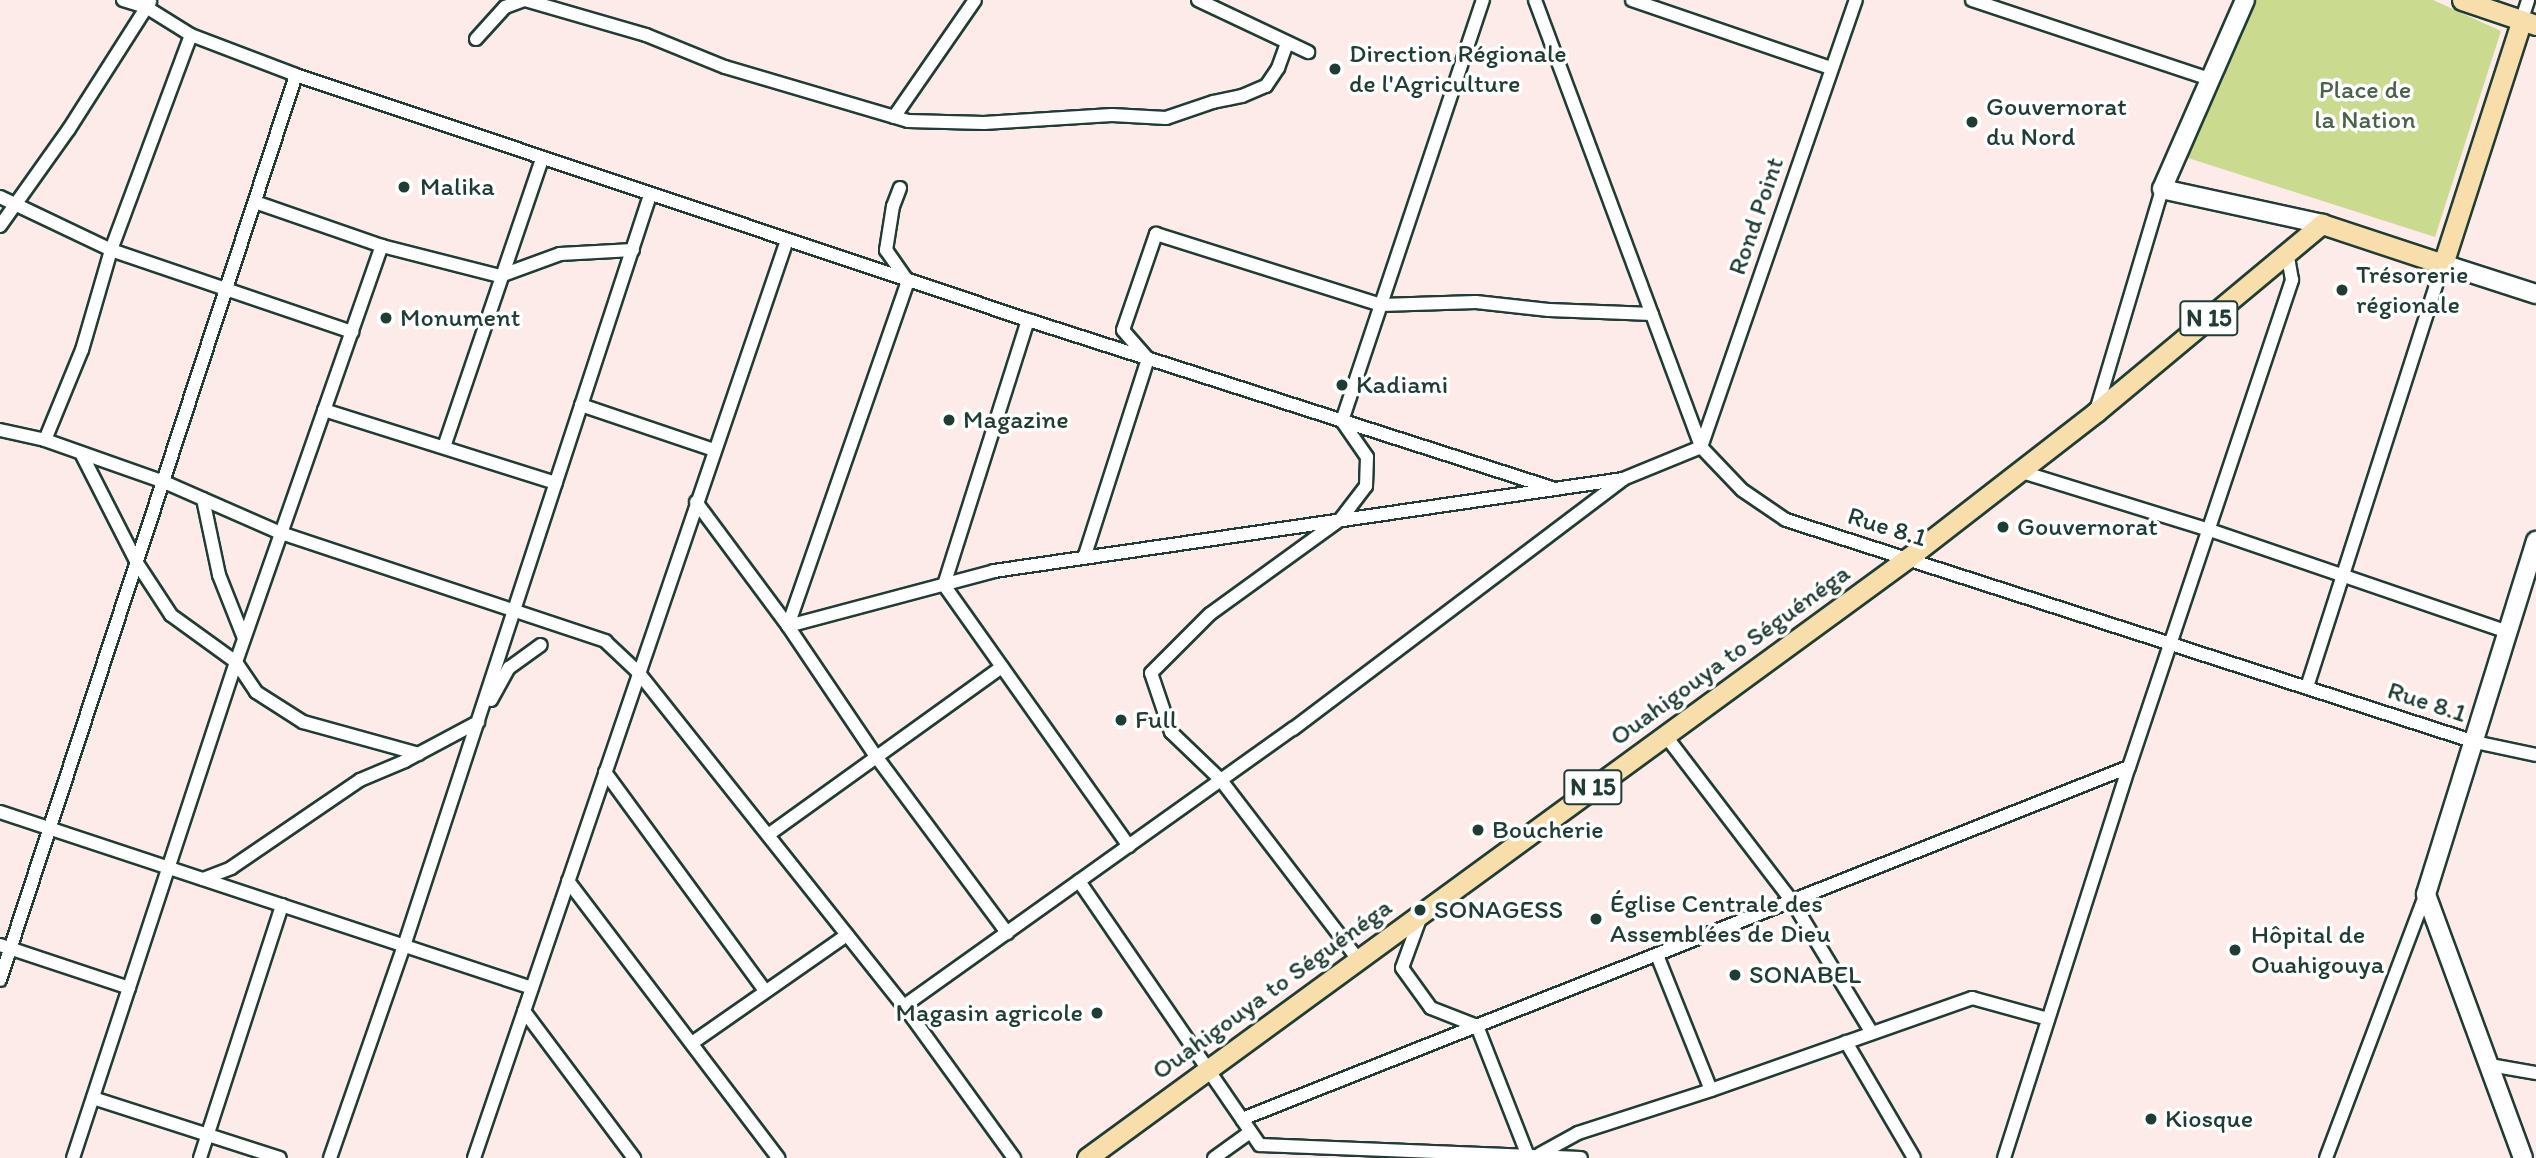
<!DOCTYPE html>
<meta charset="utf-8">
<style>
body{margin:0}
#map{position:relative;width:2536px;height:1158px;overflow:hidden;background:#fdebe9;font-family:Itim,sans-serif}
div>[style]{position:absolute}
.green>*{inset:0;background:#cadb90}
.roads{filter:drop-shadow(2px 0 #1f3d34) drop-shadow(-2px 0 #1f3d34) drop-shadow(0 2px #1f3d34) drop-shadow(0 -2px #1f3d34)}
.minor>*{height:12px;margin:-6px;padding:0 6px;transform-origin:6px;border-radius:6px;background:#fff}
.secondary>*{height:18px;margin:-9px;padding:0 9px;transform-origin:9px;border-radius:9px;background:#fff}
.primary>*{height:19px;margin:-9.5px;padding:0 9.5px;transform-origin:9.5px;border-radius:9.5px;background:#f8deab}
.dots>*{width:19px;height:19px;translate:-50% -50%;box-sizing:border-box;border:4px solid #fff;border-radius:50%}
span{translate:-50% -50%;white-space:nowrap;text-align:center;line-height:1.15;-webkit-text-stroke:7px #fff;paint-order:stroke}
.shield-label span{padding:2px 5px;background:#fff;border:2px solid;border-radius:5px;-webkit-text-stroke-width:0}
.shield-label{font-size:24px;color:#1f3d34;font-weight:700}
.poi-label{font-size:26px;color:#1f3d34}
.left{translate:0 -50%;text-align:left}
.right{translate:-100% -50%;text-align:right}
.park-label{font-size:26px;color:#4a644b}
.street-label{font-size:26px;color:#1f3d34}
</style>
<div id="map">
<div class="green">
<i style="clip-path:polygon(2255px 0,2433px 0,2501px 31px,2435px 237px,2188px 158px)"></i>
</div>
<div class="roads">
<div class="minor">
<i style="left:123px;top:0;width:24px;rotate:17deg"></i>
<i style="left:146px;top:7px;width:53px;rotate:31.9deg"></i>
<i style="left:191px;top:35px;width:112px;rotate:20.9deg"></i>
<i style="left:296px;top:75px;width:772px;rotate:18.51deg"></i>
<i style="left:1028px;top:320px;width:550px;rotate:17.78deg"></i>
<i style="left:525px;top:0;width:126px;rotate:16.1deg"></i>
<i style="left:646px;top:35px;width:85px;rotate:22.1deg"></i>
<i style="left:725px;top:67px;width:191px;rotate:16.4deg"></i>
<i style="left:908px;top:121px;width:76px;rotate:1.5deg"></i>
<i style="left:984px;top:123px;width:128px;rotate:-3.6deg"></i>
<i style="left:1112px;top:115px;width:54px;rotate:3.2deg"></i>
<i style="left:1166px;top:118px;width:50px;rotate:-18.8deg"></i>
<i style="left:1213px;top:102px;width:30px;rotate:-12deg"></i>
<i style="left:1242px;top:96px;width:26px;rotate:-23deg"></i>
<i style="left:1266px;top:86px;width:22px;rotate:-56deg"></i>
<i style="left:1278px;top:68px;width:27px;rotate:-70deg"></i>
<i style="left:1198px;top:0;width:122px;rotate:25.3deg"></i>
<i style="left:1535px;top:0;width:477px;rotate:69.6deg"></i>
<i style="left:1701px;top:447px;width:59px;rotate:46.4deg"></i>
<i style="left:1742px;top:490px;width:53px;rotate:34.3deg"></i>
<i style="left:1786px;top:520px;width:724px;rotate:17.86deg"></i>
<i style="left:2475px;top:742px;width:62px;rotate:12deg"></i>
<i style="left:1632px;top:0;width:210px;rotate:18.9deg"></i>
<i style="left:1972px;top:0;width:251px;rotate:18.4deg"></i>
<i style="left:2521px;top:22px;width:23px;rotate:-72deg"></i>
<i style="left:476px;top:39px;width:43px;rotate:-47.8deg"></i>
<i style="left:505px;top:7px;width:20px;rotate:-20deg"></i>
<i style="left:894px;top:117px;width:142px;rotate:-55.3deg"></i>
<i style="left:900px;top:188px;width:19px;rotate:111deg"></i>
<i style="left:893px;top:206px;width:45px;rotate:99deg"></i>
<i style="left:886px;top:250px;width:38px;rotate:55deg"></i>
<i style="left:908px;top:281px;width:365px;rotate:109.2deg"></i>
<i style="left:788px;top:626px;width:156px;rotate:56deg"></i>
<i style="left:875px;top:755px;width:222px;rotate:53.4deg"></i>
<i style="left:0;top:197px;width:123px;rotate:25.5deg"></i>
<i style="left:111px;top:250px;width:255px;rotate:18.8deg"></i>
<i style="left:255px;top:202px;width:134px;rotate:19.1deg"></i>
<i style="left:382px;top:246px;width:122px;rotate:14.3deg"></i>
<i style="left:500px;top:276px;width:64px;rotate:-20.1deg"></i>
<i style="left:560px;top:254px;width:73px;rotate:-3.1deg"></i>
<i style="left:0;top:226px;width:119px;rotate:-54.6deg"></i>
<i style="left:69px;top:129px;width:151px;rotate:-57.5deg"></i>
<i style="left:1028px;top:320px;width:278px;rotate:107.6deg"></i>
<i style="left:944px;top:585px;width:320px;rotate:54.7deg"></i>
<i style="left:581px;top:405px;width:140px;rotate:18.7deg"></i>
<i style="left:324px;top:410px;width:243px;rotate:17.5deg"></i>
<i style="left:2096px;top:411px;width:232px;rotate:-73.4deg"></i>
<i style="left:0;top:430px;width:46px;rotate:12.5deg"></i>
<i style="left:45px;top:440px;width:126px;rotate:19.4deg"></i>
<i style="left:164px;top:482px;width:128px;rotate:23.6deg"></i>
<i style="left:281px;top:533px;width:342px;rotate:18.4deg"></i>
<i style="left:605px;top:641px;width:45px;rotate:43.2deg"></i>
<i style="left:638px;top:672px;width:427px;rotate:51.5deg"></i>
<i style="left:904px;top:1006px;width:188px;rotate:54.1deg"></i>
<i style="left:45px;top:440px;width:97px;rotate:-67.7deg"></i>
<i style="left:82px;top:350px;width:104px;rotate:-73.8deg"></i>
<i style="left:111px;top:250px;width:229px;rotate:-69.6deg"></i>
<i style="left:444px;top:447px;width:304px;rotate:-71.2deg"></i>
<i style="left:81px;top:453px;width:123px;rotate:63deg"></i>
<i style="left:137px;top:563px;width:62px;rotate:56.8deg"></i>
<i style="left:171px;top:615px;width:80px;rotate:35.9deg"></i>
<i style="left:236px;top:662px;width:36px;rotate:56deg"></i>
<i style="left:256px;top:692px;width:56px;rotate:32.6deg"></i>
<i style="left:303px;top:722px;width:120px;rotate:15.4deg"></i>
<i style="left:2019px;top:471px;width:200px;rotate:17.2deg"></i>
<i style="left:2210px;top:530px;width:315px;rotate:18.9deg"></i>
<i style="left:203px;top:499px;width:78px;rotate:78.1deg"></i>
<i style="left:219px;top:575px;width:68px;rotate:68.4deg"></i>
<i style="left:696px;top:502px;width:154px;rotate:53.4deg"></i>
<i style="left:788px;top:626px;width:213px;rotate:-14.9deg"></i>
<i style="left:994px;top:571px;width:636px;rotate:-8.32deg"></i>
<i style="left:1623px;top:479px;width:84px;rotate:-22.3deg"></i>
<i style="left:1701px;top:447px;width:473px;rotate:-70.9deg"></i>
<i style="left:1084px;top:558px;width:209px;rotate:-72.2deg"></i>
<i style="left:1148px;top:359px;width:38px;rotate:-131deg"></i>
<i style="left:1123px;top:330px;width:102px;rotate:-71deg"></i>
<i style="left:1156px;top:234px;width:236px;rotate:17.5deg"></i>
<i style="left:1381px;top:305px;width:95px;rotate:-1.8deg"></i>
<i style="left:1476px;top:302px;width:73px;rotate:6.3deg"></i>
<i style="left:1549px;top:310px;width:103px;rotate:2.2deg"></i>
<i style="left:2307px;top:687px;width:444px;rotate:-72.2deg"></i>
<i style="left:491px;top:700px;width:37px;rotate:-61deg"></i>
<i style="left:509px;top:668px;width:39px;rotate:-36deg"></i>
<i style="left:1665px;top:735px;width:209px;rotate:52.6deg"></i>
<i style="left:1792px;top:901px;width:154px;rotate:58.8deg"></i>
<i style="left:605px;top:772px;width:271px;rotate:53.8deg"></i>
<i style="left:0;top:812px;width:560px;rotate:18.31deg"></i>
<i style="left:768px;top:835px;width:288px;rotate:-35.7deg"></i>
<i style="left:203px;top:879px;width:30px;rotate:-21deg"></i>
<i style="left:231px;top:868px;width:156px;rotate:-34.3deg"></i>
<i style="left:360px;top:780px;width:49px;rotate:-22.9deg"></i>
<i style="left:405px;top:761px;width:83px;rotate:-28.1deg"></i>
<i style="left:568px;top:881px;width:348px;rotate:52.8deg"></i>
<i style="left:1079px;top:881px;width:320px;rotate:55.6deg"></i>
<i style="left:1260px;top:1145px;width:321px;rotate:2.3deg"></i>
<i style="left:1421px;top:916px;width:55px;rotate:110.1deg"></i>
<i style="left:1402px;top:968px;width:49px;rotate:54.1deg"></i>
<i style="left:1431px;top:1008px;width:49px;rotate:21.4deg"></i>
<i style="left:1477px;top:1026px;width:140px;rotate:68.6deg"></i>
<i style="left:0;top:945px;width:136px;rotate:18.4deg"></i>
<i style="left:1657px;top:955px;width:145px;rotate:68.2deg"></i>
<i style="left:1357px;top:958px;width:224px;rotate:-127.4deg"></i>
<i style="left:1221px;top:780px;width:69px;rotate:-136.2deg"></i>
<i style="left:1171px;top:732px;width:62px;rotate:-108.7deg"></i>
<i style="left:1151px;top:673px;width:83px;rotate:-45deg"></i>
<i style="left:1210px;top:614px;width:160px;rotate:-35.9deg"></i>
<i style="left:1340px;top:520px;width:43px;rotate:-52.6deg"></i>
<i style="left:1366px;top:486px;width:29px;rotate:-88deg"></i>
<i style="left:1367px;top:457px;width:44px;rotate:-124.8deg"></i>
<i style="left:1342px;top:421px;width:444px;rotate:-71.5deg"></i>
<i style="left:0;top:980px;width:952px;rotate:-71.89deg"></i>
<i style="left:904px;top:1006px;width:478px;rotate:-35.5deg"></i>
<i style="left:1293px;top:729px;width:411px;rotate:-37.1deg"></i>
<i style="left:524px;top:1011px;width:184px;rotate:53.2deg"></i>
<i style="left:1846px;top:1042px;width:134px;rotate:59.6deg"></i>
<i style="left:692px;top:1043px;width:189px;rotate:-34.9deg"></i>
<i style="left:2490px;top:1065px;width:47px;rotate:9.9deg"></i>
<i style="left:93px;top:1098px;width:196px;rotate:17.8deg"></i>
<i style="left:1242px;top:1119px;width:954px;rotate:-21.65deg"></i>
<i style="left:1540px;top:1154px;width:43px;rotate:-28.9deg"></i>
<i style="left:1578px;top:1133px;width:140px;rotate:-17.9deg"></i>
<i style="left:1711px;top:1090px;width:277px;rotate:-19.4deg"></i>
<i style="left:1972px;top:998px;width:79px;rotate:15.4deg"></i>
<i style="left:73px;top:1158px;width:522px;rotate:-71.81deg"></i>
<i style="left:236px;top:662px;width:441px;rotate:-70.7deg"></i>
<i style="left:200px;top:1158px;width:266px;rotate:-72deg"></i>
<i style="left:330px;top:1158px;width:225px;rotate:-70.8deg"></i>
<i style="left:404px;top:946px;width:790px;rotate:-71.86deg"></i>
<i style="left:474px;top:1158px;width:970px;rotate:-71.17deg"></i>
<i style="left:1214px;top:1158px;width:44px;rotate:-35.8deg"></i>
<i style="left:2004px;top:1158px;width:410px;rotate:-72.3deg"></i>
<i style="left:2129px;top:767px;width:514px;rotate:-71.49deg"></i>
<i style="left:2292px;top:280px;width:27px;rotate:-100deg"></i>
<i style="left:2326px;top:1158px;width:282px;rotate:-69.3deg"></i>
</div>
<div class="secondary">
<i style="left:2245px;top:0;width:206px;rotate:113.7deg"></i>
<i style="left:2162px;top:189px;width:164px;rotate:12.3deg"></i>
<i style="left:2443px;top:264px;width:98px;rotate:17.9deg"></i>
<i style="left:2523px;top:1158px;width:281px;rotate:-110.2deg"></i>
<i style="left:2426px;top:894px;width:370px;rotate:-72.7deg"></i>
</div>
<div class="primary">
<i style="left:2462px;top:0;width:78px;rotate:18.7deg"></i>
<i style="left:1087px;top:1158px;width:1017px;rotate:-36.16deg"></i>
<i style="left:1908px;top:558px;width:238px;rotate:-37.8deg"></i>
<i style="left:2096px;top:412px;width:294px;rotate:-39.8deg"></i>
<i style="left:2322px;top:224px;width:127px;rotate:18.3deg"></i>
<i style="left:2443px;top:264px;width:254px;rotate:-72.1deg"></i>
</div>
</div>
<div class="dots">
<i style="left:1335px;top:69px;background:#1f3d34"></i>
<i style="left:1972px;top:122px;background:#1f3d34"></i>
<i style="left:404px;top:187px;background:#1f3d34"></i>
<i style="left:2342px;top:290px;background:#1f3d34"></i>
<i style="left:386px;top:318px;background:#1f3d34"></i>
<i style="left:1342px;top:385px;background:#1f3d34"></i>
<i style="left:949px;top:420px;background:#1f3d34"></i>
<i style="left:2003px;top:527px;background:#1f3d34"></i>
<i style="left:1121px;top:720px;background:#1f3d34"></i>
<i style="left:1478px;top:830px;background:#1f3d34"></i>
<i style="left:1420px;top:910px;background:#1f3d34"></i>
<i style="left:1596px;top:919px;background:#1f3d34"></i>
<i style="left:2235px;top:950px;background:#1f3d34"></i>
<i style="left:1735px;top:975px;background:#1f3d34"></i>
<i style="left:1097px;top:1013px;background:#1f3d34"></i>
<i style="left:2151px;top:1119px;background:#1f3d34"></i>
</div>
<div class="shield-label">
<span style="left:2209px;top:318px">N 15</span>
<span style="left:1593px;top:787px">N 15</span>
</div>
<div class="poi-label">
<span class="left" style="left:1349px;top:69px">Direction Régionale<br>de l'Agriculture</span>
<span class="left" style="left:1986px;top:122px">Gouvernorat<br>du Nord</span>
<span class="left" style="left:420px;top:187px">Malika</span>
<span class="left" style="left:2356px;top:290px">Trésorerie<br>régionale</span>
<span class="left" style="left:400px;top:318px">Monument</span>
<span class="left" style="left:1356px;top:385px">Kadiami</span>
<span class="left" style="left:963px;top:420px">Magazine</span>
<span class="left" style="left:2017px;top:527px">Gouvernorat</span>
<span class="left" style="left:1135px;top:720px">Full</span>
<span class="left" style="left:1492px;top:830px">Boucherie</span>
<span class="left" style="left:1610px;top:919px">Église Centrale des<br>Assemblées de Dieu</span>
<span class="left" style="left:1434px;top:910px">SONAGESS</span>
<span class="left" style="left:2251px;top:950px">Hôpital de<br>Ouahigouya</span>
<span class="left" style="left:1749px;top:975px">SONABEL</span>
<span class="right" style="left:1083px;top:1013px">Magasin agricole</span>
<span class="left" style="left:2165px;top:1119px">Kiosque</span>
</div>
<div class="park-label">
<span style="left:2365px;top:105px">Place de<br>la Nation</span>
</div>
<div class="street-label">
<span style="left:1756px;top:216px;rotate:-71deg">Rond Point</span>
<span style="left:1887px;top:527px;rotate:17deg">Rue 8.1</span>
<span style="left:1730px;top:655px;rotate:-36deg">Ouahigouya to Séguénéga</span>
<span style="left:2427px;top:702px;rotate:18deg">Rue 8.1</span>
<span style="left:1272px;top:989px;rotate:-36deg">Ouahigouya to Séguénéga</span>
</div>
</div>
